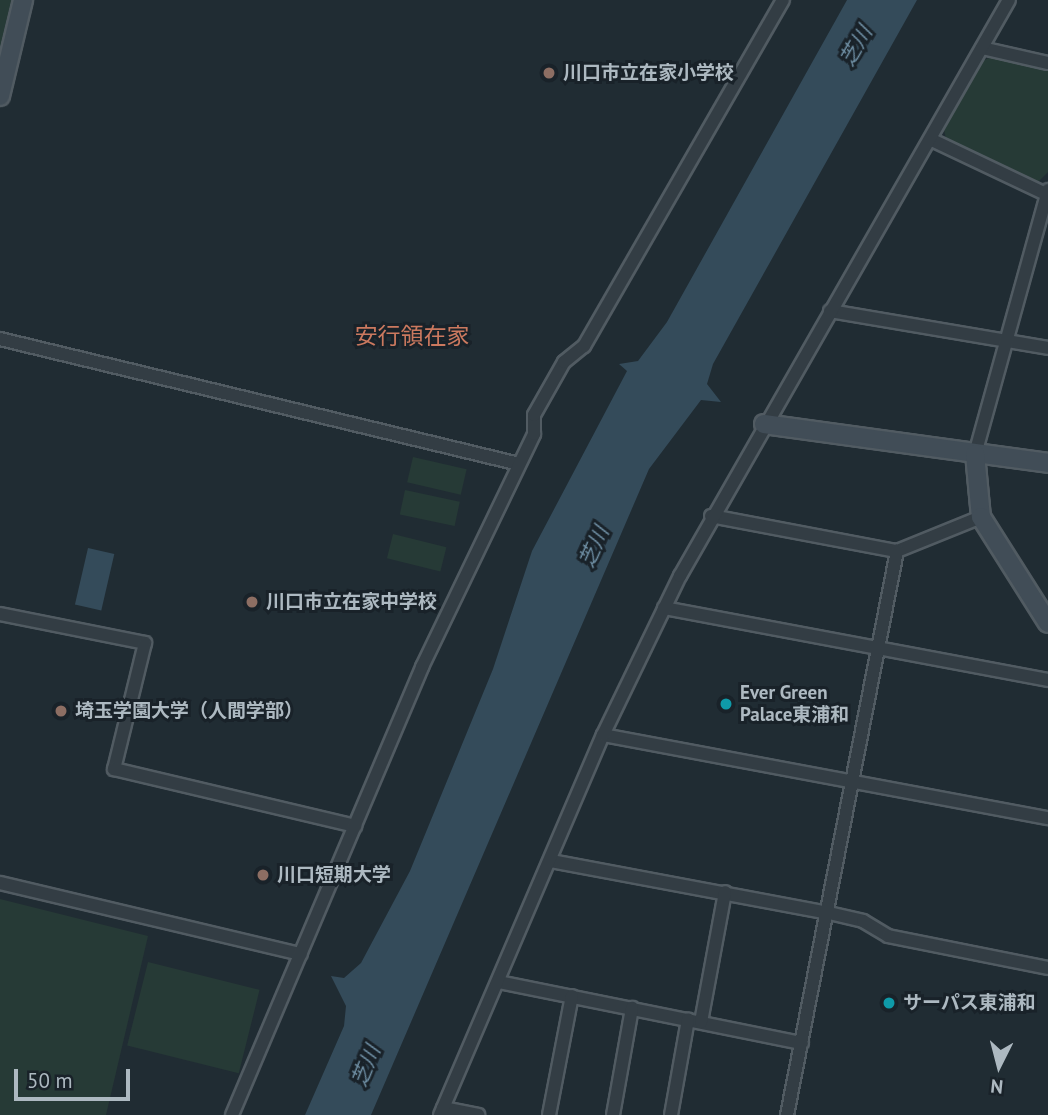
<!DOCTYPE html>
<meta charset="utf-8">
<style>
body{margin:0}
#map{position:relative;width:1048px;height:1115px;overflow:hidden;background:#202c33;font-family:"PT Sans","Noto Sans JP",sans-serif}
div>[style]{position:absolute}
.green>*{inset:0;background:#263a36;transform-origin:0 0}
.water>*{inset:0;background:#344b5a;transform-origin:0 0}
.roads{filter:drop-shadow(2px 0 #515b62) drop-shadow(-2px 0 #515b62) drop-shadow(0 2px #515b62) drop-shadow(0 -2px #515b62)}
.street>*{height:12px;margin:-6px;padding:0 6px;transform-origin:6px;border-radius:6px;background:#333d44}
.secondary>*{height:18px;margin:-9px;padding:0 9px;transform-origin:9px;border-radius:9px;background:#414d57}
.dots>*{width:19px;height:19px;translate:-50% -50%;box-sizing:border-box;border:4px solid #192229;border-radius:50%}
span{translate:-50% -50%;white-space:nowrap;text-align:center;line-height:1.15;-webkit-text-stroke:6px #192229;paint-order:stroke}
.poi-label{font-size:19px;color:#adb9c1;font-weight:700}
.left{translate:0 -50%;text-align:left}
.water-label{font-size:21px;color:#6f8fa4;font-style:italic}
.quarter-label{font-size:23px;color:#cb795f}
.north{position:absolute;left:964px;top:1031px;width:70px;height:70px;-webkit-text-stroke:5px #192229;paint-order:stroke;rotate:186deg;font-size:19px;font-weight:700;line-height:28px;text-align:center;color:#adb9c1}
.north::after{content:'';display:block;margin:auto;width:24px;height:32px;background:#adb9c1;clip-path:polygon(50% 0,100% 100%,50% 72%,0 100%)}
.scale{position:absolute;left:14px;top:1069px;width:116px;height:32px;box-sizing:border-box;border:4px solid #adb9c1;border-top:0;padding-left:9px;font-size:21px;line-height:24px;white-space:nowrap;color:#adb9c1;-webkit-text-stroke:5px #192229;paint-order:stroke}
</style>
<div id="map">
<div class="green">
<i style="clip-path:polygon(0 0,13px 0,0 56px)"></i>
<i style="clip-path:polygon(996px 54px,1048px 68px,1048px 172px,1038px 182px,946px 139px,944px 130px,983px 61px)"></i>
<i style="left:413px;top:457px;width:55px;height:26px;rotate:13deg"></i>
<i style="left:405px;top:490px;width:56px;height:25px;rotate:12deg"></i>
<i style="left:393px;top:534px;width:55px;height:25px;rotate:14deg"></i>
<i style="clip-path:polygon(0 899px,148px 936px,106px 1115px,0 1115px)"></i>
<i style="left:148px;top:962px;width:115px;height:86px;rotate:14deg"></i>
</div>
<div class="water">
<i style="clip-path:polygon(847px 0,917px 0,713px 364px,707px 384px,721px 402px,701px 400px,649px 469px,371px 1115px,305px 1115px,344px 1026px,346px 1006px,331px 976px,344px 978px,361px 963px,410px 871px,493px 669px,532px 551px,627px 371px,619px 364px,638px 361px,667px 322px)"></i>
<i style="left:88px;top:548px;width:27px;height:58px;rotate:13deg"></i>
</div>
<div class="roads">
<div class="street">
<i style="left:982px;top:48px;width:68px;rotate:12.8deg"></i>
<i style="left:932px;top:140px;width:128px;rotate:25.4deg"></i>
<i style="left:830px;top:311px;width:221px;rotate:9.6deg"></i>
<i style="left:0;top:339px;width:534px;rotate:13.54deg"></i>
<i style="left:975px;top:454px;width:274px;rotate:-74.5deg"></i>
<i style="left:711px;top:516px;width:189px;rotate:10.7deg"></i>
<i style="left:897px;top:551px;width:91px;rotate:-22deg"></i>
<i style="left:664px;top:608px;width:391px;rotate:10.6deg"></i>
<i style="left:0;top:614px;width:148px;rotate:11.3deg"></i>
<i style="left:145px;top:643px;width:130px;rotate:103.8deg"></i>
<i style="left:114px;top:769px;width:248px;rotate:13.3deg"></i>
<i style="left:603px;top:735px;width:453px;rotate:10.6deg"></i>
<i style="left:551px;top:861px;width:283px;rotate:10.6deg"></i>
<i style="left:829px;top:913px;width:35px;rotate:13deg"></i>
<i style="left:863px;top:921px;width:29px;rotate:31deg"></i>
<i style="left:888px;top:936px;width:163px;rotate:11.3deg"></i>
<i style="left:0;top:883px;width:309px;rotate:13.3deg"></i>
<i style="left:499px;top:982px;width:309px;rotate:11.4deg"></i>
<i style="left:701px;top:1022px;width:132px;rotate:-79.5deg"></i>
<i style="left:443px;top:1108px;width:36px;rotate:11deg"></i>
<i style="left:232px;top:1115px;width:487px;rotate:-67deg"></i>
<i style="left:422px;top:667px;width:259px;rotate:-64.3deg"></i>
<i style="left:534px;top:434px;width:19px;rotate:-90deg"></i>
<i style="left:534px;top:415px;width:61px;rotate:-60.5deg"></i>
<i style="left:564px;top:362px;width:26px;rotate:-39deg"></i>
<i style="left:584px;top:346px;width:399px;rotate:-60.1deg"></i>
<i style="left:440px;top:1115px;width:413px;rotate:-66.8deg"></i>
<i style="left:603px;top:735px;width:177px;rotate:-64.2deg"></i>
<i style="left:680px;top:576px;width:663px;rotate:-60.27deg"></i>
<i style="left:549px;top:1115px;width:121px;rotate:-79.1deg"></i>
<i style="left:613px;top:1115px;width:109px;rotate:-79.9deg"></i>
<i style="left:671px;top:1115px;width:97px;rotate:-79.9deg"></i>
<i style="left:787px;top:1115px;width:575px;rotate:-78.96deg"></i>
</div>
<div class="secondary">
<i style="left:0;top:96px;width:99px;rotate:-76.5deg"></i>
<i style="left:764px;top:424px;width:287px;rotate:7.8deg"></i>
<i style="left:975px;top:454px;width:63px;rotate:84.6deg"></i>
<i style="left:981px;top:517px;width:125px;rotate:57.7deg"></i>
</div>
</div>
<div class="dots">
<i style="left:549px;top:73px;background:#8d6e63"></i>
<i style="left:252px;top:602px;background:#8d6e63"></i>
<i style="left:726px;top:704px;background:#0f9aa8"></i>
<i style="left:61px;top:711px;background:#8d6e63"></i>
<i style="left:263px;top:875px;background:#8d6e63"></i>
<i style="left:889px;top:1003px;background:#0f9aa8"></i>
</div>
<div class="poi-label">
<span class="left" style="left:563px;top:73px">川口市立在家小学校</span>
<span class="left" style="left:266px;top:602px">川口市立在家中学校</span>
<span class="left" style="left:740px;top:704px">Ever Green<br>Palace東浦和</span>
<span class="left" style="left:75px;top:711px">埼玉学園大学（人間学部）</span>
<span class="left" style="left:277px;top:875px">川口短期大学</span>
<span class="left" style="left:903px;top:1003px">サーパス東浦和</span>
</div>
<div class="water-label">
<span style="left:856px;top:46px;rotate:-60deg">芝川</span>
<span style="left:594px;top:547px;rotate:-66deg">芝川</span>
<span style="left:366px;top:1066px;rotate:-68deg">芝川</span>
</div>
<div class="quarter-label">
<span style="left:412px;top:336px">安行領在家</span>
</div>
<div class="north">N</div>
<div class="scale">50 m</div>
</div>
